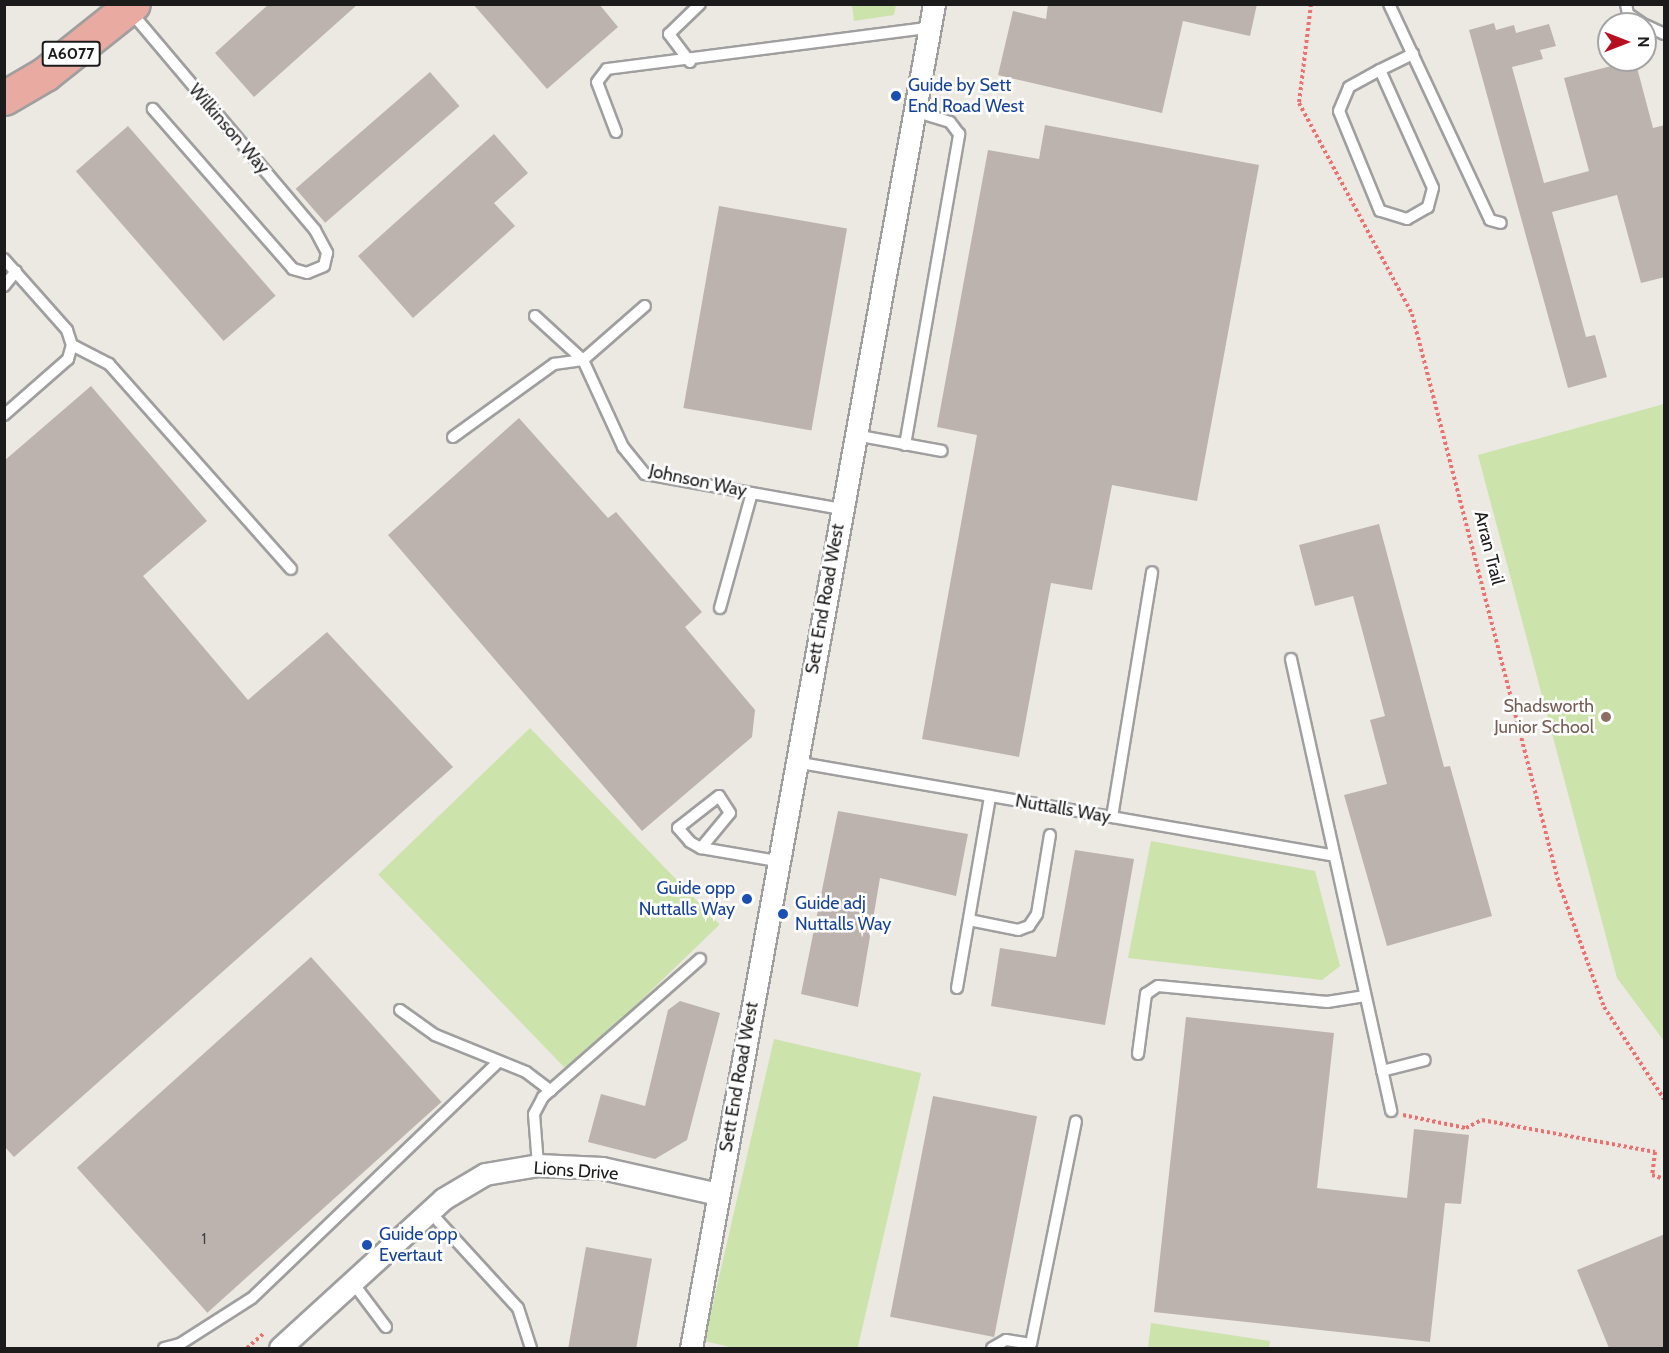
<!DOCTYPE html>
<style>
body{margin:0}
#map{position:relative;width:1669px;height:1353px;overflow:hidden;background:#ece8e2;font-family:Cabin,sans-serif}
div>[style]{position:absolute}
.grass>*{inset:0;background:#cce3ab;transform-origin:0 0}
.building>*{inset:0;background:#bcb3af;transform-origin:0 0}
.path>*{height:4px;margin-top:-2px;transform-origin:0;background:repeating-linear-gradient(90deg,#ee7171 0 3px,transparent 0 6px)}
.roads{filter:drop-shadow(2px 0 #9f9f9f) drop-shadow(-2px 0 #9f9f9f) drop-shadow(0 2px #9f9f9f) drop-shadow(0 -2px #9f9f9f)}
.service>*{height:10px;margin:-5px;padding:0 5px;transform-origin:5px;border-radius:5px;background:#fff}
.minor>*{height:21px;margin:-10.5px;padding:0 10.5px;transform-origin:10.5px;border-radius:10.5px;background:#fff}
.trunk>*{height:33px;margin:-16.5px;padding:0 16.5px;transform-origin:16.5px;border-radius:16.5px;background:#e9aaa2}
.dots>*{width:16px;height:16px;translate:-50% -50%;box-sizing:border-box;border:3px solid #fff;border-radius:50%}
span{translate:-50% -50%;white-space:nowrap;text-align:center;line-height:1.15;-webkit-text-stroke:5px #fff;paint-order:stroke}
.number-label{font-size:15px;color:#434140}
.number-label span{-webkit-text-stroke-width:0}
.shield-label span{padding:2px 4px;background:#fff;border:2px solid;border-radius:4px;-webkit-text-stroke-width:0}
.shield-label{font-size:16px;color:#1b1b1b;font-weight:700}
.transit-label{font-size:18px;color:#164399}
.left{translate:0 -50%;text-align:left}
.right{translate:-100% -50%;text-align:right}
.street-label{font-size:18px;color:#1b1b1b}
.education-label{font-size:18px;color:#785e54}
.frame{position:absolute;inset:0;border:6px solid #1b1b1b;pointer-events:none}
.north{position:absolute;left:1597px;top:12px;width:60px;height:60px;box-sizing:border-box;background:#fff;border:2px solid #a4a4a4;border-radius:50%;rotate:90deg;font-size:16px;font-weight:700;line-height:24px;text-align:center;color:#1b1b1b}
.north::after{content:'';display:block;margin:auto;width:21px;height:27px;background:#b80f20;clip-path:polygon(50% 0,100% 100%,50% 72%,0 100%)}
</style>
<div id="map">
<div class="grass">
<i style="clip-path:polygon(852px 5px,852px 4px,896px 5px,894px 15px,854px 21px)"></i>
<i style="clip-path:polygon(1664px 404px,1664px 1041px,1617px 978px,1478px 455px)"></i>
<i style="left:530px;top:728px;width:273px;height:211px;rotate:46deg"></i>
<i style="clip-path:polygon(1151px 841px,1315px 871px,1340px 966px,1322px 980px,1128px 958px)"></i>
<i style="left:774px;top:1039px;width:151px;height:310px;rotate:13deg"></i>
<i style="clip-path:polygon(1151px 1323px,1270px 1341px,1269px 1348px,1148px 1348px)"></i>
</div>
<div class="building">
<i style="clip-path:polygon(269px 4px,358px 4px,254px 97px,215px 53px)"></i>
<i style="clip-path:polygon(473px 4px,599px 4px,618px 27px,547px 89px)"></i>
<i style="clip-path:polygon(1048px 4px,1257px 4px,1250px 36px,1183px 21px,1162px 113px,998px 75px,1013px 11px,1046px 19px)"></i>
<i style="clip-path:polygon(1494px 23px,1496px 30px,1514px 25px,1516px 33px,1549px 24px,1556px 46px,1540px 50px,1543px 59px,1512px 67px,1544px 183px,1589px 171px,1564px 78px,1635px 60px,1653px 128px,1665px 125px,1665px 277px,1641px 283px,1617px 195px,1552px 212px,1586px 337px,1595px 335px,1607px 377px,1568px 388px,1469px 30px)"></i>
<i style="left:430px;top:72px;width:45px;height:178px;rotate:49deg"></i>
<i style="clip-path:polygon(1045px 125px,1259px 165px,1197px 501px,1112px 485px,1092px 590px,1051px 583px,1019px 757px,922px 739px,977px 435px,937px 427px,988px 150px,1039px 159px)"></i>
<i style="left:128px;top:126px;width:225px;height:69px;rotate:49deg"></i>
<i style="clip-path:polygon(494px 134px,528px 173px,494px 203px,515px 226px,413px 318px,358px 256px)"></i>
<i style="left:719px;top:206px;width:130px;height:205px;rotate:10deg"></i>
<i style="clip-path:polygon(91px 386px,207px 521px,143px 576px,248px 700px,327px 632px,453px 767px,14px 1157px,4px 1146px,4px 461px)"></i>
<i style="clip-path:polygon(519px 418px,608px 518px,616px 512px,702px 612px,685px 627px,755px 710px,752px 737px,642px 831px,388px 535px)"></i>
<i style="clip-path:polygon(1379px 524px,1444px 767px,1450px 766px,1492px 916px,1387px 946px,1344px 795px,1387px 784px,1370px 720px,1385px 716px,1353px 596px,1315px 606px,1299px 545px)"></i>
<i style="clip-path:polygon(838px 811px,968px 834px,956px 896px,880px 878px,858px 1007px,801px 994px)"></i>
<i style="clip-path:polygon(1075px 850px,1134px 859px,1105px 1025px,991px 1006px,1000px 948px,1056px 957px)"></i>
<i style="left:311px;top:957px;width:195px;height:315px;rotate:48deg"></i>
<i style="clip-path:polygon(680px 1001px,720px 1013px,687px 1140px,655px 1159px,588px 1142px,601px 1094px,645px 1106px,668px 1010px)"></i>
<i style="clip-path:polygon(1186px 1017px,1334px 1033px,1317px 1188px,1407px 1198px,1414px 1129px,1469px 1135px,1461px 1204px,1445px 1203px,1430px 1342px,1154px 1312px)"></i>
<i style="left:933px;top:1096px;width:106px;height:225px;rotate:11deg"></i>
<i style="clip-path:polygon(1665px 1234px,1665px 1348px,1609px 1348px,1577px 1270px)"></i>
<i style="left:586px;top:1247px;width:67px;height:103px;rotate:10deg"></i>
</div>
<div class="path">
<i style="left:1311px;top:4px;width:100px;rotate:96.9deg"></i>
<i style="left:1299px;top:103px;width:239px;rotate:61.8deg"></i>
<i style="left:1412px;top:314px;width:589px;rotate:75.54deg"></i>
<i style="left:1559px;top:884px;width:131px;rotate:69.9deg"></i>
<i style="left:1604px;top:1007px;width:110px;rotate:56.9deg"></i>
<i style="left:1403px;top:1115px;width:64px;rotate:11.7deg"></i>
<i style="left:1466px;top:1128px;width:18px;rotate:-27deg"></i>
<i style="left:1482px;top:1120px;width:176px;rotate:10.5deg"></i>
<i style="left:1655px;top:1152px;width:23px;rotate:97deg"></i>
<i style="left:1652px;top:1175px;width:13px;rotate:18deg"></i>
<i style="left:247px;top:1348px;width:23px;rotate:-41deg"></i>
</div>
<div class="roads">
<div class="service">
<i style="left:1389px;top:4px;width:238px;rotate:64.9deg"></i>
<i style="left:1490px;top:220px;width:11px;rotate:15deg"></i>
<i style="left:1626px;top:4px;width:10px;rotate:79deg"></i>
<i style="left:1628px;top:14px;width:18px;rotate:34deg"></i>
<i style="left:130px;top:11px;width:287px;rotate:49.8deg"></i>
<i style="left:315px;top:230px;width:26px;rotate:62deg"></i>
<i style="left:327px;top:253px;width:13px;rotate:103deg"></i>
<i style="left:324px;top:266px;width:18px;rotate:158deg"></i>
<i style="left:307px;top:273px;width:15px;rotate:-164deg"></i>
<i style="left:293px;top:269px;width:213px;rotate:-131.2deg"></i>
<i style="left:1645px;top:25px;width:21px;rotate:25deg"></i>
<i style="left:690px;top:62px;width:35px;rotate:-127deg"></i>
<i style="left:669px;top:34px;width:43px;rotate:-44.1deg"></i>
<i style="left:1380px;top:70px;width:129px;rotate:65.8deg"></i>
<i style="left:1433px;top:188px;width:20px;rotate:105deg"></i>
<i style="left:1428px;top:207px;width:24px;rotate:150deg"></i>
<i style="left:1407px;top:219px;width:28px;rotate:-163deg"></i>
<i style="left:1380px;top:211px;width:108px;rotate:-112.3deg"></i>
<i style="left:1339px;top:111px;width:26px;rotate:-67deg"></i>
<i style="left:1349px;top:87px;width:35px;rotate:-29deg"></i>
<i style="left:1380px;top:70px;width:37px;rotate:-26deg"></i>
<i style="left:616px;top:132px;width:53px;rotate:-110.8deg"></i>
<i style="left:597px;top:82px;width:16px;rotate:-52deg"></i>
<i style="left:607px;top:69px;width:325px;rotate:-7.3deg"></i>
<i style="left:4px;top:259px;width:95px;rotate:48.4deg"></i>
<i style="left:67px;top:330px;width:16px;rotate:72deg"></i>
<i style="left:72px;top:345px;width:15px;rotate:106deg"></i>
<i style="left:68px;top:359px;width:85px;rotate:138.8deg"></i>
<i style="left:4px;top:286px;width:19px;rotate:-51deg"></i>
<i style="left:535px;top:316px;width:65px;rotate:42.5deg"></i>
<i style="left:583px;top:360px;width:96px;rotate:65.3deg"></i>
<i style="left:623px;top:447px;width:35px;rotate:51deg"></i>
<i style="left:645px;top:474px;width:199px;rotate:10.1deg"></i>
<i style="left:72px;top:345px;width:42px;rotate:27.2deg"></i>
<i style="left:109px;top:364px;width:274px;rotate:48.4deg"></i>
<i style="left:855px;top:435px;width:88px;rotate:10.4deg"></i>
<i style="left:453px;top:437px;width:125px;rotate:-35.9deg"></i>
<i style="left:554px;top:364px;width:29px;rotate:-8deg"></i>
<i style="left:583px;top:360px;width:82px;rotate:-41.1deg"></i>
<i style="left:905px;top:445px;width:316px;rotate:-80.1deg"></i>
<i style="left:959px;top:134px;width:15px;rotate:-127deg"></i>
<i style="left:950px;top:122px;width:38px;rotate:-163deg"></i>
<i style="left:720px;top:608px;width:119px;rotate:-74.5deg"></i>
<i style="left:1291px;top:659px;width:463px;rotate:77.5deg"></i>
<i style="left:795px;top:762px;width:543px;rotate:9.86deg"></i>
<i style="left:1112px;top:817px;width:248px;rotate:-80.7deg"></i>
<i style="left:701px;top:848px;width:45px;rotate:-50.4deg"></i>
<i style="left:730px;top:813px;width:20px;rotate:-123deg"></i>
<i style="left:719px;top:796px;width:52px;rotate:142deg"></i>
<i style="left:678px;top:828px;width:18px;rotate:49deg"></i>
<i style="left:690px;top:842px;width:13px;rotate:29deg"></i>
<i style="left:701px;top:848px;width:77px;rotate:9.7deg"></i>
<i style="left:969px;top:920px;width:50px;rotate:11.5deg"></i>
<i style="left:1018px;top:930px;width:12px;rotate:-20deg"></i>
<i style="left:1029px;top:926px;width:14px;rotate:-56deg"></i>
<i style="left:1037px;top:914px;width:80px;rotate:-80.7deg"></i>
<i style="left:957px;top:988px;width:195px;rotate:-80.2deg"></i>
<i style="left:400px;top:1010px;width:43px;rotate:35.5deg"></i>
<i style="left:435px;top:1035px;width:98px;rotate:22.1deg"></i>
<i style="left:526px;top:1072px;width:31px;rotate:37deg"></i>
<i style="left:1138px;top:1054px;width:61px;rotate:-82.4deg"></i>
<i style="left:1146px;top:994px;width:14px;rotate:-34deg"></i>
<i style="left:1158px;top:986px;width:170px;rotate:5.4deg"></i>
<i style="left:1327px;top:1002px;width:37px;rotate:-9deg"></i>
<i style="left:1382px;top:1071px;width:44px;rotate:-14.3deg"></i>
<i style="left:538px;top:1165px;width:51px;rotate:-94.5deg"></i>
<i style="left:534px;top:1114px;width:19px;rotate:-62deg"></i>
<i style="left:543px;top:1097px;width:209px;rotate:-41.3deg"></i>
<i style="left:430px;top:1212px;width:130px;rotate:47.5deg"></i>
<i style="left:518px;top:1308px;width:42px;rotate:72deg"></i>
<i style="left:353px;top:1283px;width:55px;rotate:53.1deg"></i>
<i style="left:164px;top:1348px;width:16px;rotate:-14deg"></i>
<i style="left:180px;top:1344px;width:85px;rotate:-32.6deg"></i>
<i style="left:252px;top:1298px;width:342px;rotate:-43.8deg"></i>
<i style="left:992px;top:1348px;width:16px;rotate:-30deg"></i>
<i style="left:1006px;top:1340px;width:25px;rotate:9deg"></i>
<i style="left:1031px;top:1344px;width:227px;rotate:-78.6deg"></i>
</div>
<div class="minor">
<i style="left:280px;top:1348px;width:221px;rotate:-42.4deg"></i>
<i style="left:443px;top:1199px;width:49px;rotate:-30.8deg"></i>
<i style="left:485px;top:1174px;width:54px;rotate:-9.6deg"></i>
<i style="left:538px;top:1165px;width:64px;rotate:2.7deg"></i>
<i style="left:602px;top:1168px;width:119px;rotate:12.6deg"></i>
<i style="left:691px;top:1348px;width:1366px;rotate:-79.75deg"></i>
</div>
<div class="trunk">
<i style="left:4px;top:98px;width:48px;rotate:-30.3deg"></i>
<i style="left:45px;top:74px;width:112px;rotate:-38.5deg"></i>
</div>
</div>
<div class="dots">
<i style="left:896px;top:96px;background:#1a4fb4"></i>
<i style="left:1606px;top:717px;background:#8d6e63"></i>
<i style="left:747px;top:899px;background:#1a4fb4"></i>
<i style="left:783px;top:914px;background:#1a4fb4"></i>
<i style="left:367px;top:1245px;background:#1a4fb4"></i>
</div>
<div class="number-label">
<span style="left:204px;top:1240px">1</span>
</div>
<div class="shield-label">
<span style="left:71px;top:54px">A6077</span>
</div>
<div class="transit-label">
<span class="left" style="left:908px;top:96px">Guide by Sett<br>End Road West</span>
<span class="right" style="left:735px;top:899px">Guide opp<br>Nuttalls Way</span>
<span class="left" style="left:795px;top:914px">Guide adj<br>Nuttalls Way</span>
<span class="left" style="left:379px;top:1245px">Guide opp<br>Evertaut</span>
</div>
<div class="street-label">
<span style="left:229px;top:129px;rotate:49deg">Wilkinson Way</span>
<span style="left:698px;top:481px;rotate:12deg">Johnson Way</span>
<span style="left:1489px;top:548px;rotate:76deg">Arran Trail</span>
<span style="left:825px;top:599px;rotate:-80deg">Sett End Road West</span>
<span style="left:1063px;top:809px;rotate:10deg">Nuttalls Way</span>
<span style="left:739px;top:1077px;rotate:-80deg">Sett End Road West</span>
<span style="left:576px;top:1171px;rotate:4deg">Lions Drive</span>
</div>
<div class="education-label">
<span class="right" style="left:1594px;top:717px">Shadsworth<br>Junior School</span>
</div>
<div class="frame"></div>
<div class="north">N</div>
</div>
